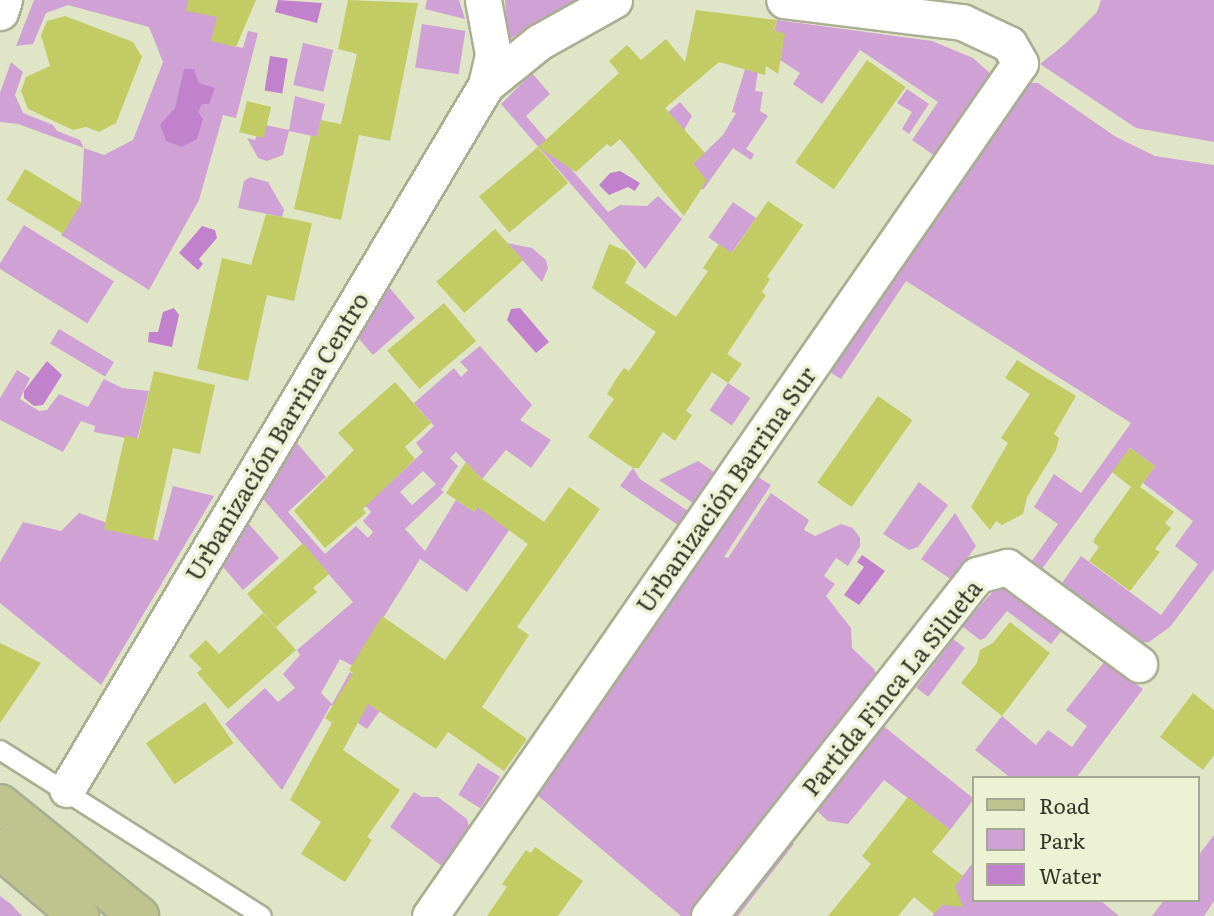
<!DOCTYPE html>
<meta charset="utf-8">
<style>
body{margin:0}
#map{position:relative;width:1214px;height:916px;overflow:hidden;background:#e1e5c8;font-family:Literata,serif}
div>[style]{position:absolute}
.green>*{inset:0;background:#cfa1d5;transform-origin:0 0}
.water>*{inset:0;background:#c281cc;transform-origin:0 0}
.building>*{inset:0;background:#c2cb64;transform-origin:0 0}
.roads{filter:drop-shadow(2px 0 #aaae92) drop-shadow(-2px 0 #aaae92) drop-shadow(0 2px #aaae92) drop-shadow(0 -2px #aaae92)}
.service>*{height:18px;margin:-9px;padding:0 9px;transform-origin:9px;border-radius:9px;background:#fff}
.minor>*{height:35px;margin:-17.5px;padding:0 17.5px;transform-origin:17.5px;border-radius:17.5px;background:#fff}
.primary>*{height:38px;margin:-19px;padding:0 19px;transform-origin:19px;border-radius:19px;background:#bfc48f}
span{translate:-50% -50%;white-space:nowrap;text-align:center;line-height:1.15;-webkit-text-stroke:7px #eef2d5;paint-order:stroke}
.street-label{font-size:24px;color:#34362a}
.legend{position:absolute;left:972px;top:776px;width:228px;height:126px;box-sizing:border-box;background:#eef2d5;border:2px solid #a4a791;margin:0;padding:9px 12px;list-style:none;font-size:21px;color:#34362a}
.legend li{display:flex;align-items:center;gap:14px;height:35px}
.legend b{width:35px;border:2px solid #a4a791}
</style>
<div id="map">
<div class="green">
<i style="clip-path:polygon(34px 0,222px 0,212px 41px,243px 48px,248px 31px,258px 33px,236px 118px,223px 115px,199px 200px,149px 290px,61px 235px,81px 203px,84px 148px,18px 124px,0 122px,0 93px,11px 62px,23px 72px,15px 95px,23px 113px,53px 125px,57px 131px,80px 140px,84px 148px,104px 155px,133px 140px,163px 62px,149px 27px,68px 5px,46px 13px,33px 44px,16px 46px)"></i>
<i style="clip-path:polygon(427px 0,459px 0,465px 19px,425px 9px)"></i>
<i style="clip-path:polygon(505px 0,576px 0,508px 40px)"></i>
<i style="clip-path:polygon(1101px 0,1214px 0,1214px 142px,1136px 128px,1040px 64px,1065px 44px,1097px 12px)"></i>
<i style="clip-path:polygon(777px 20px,932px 41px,973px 58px,991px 74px,935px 156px,912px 140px,938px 102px,860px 50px,822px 104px,793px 84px,800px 73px,769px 53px)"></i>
<i style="left:422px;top:24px;width:44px;height:44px;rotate:9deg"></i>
<i style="left:303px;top:43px;width:31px;height:43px;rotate:13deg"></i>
<i style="clip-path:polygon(745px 69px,758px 72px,755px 91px,763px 92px,760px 111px,768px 116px,746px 149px,754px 154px,751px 160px,733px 148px,703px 190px,700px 187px,706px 180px,693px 164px,723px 135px,736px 113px,732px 112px)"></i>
<i style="clip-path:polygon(532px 73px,550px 94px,526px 116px,608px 212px,620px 205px,647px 206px,658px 196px,682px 219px,645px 269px,501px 104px)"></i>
<i style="clip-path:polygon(1028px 83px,1038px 83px,1116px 137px,1155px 156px,1214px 165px,1214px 569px,1170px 627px,1149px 642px,1135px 643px,1062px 594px,1062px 583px,1081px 556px,1161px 615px,1198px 564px,1175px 546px,1193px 521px,1143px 483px,1155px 466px,1130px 448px,1042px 569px,1029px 565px,1058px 524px,1034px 507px,1054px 474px,1081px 493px,1131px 423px,906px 281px,841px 379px,828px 371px)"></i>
<i style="clip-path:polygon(907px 89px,929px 104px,909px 134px,902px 129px,912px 112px,897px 103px)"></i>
<i style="clip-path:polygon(295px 96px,325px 104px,317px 137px,289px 131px,283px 155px,267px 161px,258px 158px,247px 138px,255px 140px,261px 124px,289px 130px)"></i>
<i style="clip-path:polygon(680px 102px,692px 116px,676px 144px,644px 132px)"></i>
<i style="clip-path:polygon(250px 177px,268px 182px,284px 210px,282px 217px,238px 208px,244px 181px)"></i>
<i style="left:733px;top:202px;width:28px;height:43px;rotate:35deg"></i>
<i style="left:24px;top:225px;width:106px;height:50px;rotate:32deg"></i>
<i style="clip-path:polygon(507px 243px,532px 248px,546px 260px,548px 268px,542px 282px)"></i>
<i style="clip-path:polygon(389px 287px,415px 318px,373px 355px,358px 338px)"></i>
<i style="left:59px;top:329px;width:64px;height:17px;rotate:31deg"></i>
<i style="clip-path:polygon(evenodd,480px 346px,532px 405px,520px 420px,551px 440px,531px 468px,506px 450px,482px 479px,456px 452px,450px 458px,458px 466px,441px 490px,444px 492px,405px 529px,425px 551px,456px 500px,474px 512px,484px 497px,516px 520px,467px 592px,420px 559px,353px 666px,340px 659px,321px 693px,332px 704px,350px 672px,363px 682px,416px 660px,367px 729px,331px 705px,282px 790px,225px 724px,265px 688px,278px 702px,295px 688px,283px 674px,300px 655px,297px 650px,353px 602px,263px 499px,297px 443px,326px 477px,288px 512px,325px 554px,356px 526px,368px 538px,373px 532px,363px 521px,371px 512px,359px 498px,376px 496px,423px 452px,416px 443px,434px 426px,414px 403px,454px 368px,461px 377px,468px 370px,460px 362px,480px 346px,423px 471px,436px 484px,412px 505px,400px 492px,423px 471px)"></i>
<i style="clip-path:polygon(17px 370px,30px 378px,20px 399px,39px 411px,47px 410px,59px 394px,88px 407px,104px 379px,122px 388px,149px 391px,137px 440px,94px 432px,95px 426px,81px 421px,63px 452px,0 420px,0 398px)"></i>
<i style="left:728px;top:383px;width:27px;height:33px;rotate:34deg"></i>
<i style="clip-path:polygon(698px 461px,714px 472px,693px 503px,659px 480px)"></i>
<i style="clip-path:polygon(633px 468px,640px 479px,688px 511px,678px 525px,620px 486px)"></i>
<i style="clip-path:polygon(755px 475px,771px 485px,724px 557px,728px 558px,771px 493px,809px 520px,804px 530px,815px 536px,841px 524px,853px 528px,860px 538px,860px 546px,848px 566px,836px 558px,824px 576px,835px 584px,826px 596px,851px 628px,852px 648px,874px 669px,880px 686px,695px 916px,681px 916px,536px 794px)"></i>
<i style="clip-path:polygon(919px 482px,948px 505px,918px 547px,909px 550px,883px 534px)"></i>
<i style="clip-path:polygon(173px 486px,214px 496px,101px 685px,0 603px,0 562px,23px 522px,61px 531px,79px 513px,158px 541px)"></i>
<i style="clip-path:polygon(955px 513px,976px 546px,952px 580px,921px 559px)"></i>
<i style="clip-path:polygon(249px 524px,279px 558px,243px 590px,223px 567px)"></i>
<i style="clip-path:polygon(997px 587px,1007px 587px,1063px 629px,1051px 644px,1007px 611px,985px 638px,980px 640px,962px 626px)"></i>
<i style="left:953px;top:639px;width:15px;height:61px;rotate:37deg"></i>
<i style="clip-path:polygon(1105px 661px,1143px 689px,1076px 778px,1011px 778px,975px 750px,1002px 716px,1036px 745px,1048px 730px,1072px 747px,1087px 726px,1066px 710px)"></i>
<i style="clip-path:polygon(876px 720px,974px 799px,950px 830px,884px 780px,848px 824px,828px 821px,819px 813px,815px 803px)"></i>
<i style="left:478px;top:763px;width:26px;height:37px;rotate:32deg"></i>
<i style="clip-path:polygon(414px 792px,422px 797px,438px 797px,467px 819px,472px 838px,443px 867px,390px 827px)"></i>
<i style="clip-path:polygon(1214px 835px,1214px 901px,1204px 916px,1152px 916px,1164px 900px,1198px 900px,1198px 856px)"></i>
<i style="clip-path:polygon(788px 841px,794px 844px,738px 916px,724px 916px)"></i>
<i style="clip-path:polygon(974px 861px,974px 900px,1100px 900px,1119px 916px,932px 916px)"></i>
<i style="clip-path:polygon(0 896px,11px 904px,22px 916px,0 916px)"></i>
</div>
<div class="water">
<i style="clip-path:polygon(278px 0,322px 3px,317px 23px,275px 12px)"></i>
<i style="left:270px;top:56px;width:18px;height:35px;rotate:9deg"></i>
<i style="clip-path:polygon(184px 69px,194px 69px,199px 83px,215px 88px,209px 104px,202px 104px,198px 112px,203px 119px,197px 139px,182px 147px,166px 141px,160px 125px,175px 108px)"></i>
<i style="clip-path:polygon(620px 171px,640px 183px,635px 191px,628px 187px,609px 195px,599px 185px,610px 173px)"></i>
<i style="clip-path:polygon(202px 226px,215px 230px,217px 238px,199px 259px,203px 264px,198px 270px,179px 253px)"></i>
<i style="clip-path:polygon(174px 308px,179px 315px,172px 347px,148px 342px,149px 332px,158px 332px,163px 312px)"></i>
<i style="clip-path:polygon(520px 308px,549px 342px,536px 353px,507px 320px,511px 309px)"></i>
<i style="clip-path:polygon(47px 361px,62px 375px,43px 405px,34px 406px,24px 398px,24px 391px)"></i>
<i style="clip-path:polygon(862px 555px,885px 571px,859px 605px,844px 595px,864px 567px,857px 562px)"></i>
</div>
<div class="building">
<i style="clip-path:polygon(188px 0,256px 0,236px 47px,211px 41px,217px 17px,186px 11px)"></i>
<i style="clip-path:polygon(348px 0,418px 3px,390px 141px,359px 135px,341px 220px,294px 209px,311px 135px,317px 137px,321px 120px,341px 124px,357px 54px,338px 49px)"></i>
<i style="clip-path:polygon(696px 10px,777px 20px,774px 30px,785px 34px,778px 74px,766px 66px,765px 75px,719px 62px,665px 108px,705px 153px,693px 164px,707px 180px,684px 216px,620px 139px,611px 147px,607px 144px,576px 172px,538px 147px,619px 73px,609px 61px,627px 45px,641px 60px,666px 39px,685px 62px)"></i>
<i style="clip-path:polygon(65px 16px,133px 42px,142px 57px,116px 123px,99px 132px,86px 127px,73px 130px,28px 109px,21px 91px,26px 77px,50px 66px,41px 35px,47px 21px)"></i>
<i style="left:867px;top:60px;width:47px;height:125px;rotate:35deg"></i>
<i style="left:247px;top:101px;width:25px;height:32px;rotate:14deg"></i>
<i style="left:538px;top:147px;width:47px;height:77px;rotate:50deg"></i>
<i style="left:25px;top:169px;width:66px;height:36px;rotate:31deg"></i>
<i style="clip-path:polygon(768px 201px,803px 225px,767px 277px,770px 279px,762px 292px,766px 295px,727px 354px,742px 364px,728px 383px,712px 372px,686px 411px,692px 415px,675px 441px,663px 432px,639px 468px,633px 468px,588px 437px,614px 399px,607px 394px,616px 379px,624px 368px,629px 371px,656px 332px,592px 288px,609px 244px,626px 251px,636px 262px,625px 283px,676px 317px,708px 271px,703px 268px,719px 244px,732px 253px)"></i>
<i style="clip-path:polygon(266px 214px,312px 223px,294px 301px,267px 295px,248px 381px,197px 369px,222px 258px,251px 265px)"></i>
<i style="left:495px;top:229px;width:42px;height:79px;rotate:48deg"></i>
<i style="left:444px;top:303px;width:50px;height:74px;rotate:50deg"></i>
<i style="clip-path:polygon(1017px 360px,1076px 396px,1054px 434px,1059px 438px,1056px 450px,1027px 497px,1023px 514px,1002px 525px,996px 521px,990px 530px,971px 507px,1008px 443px,1001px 438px,1030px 394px,1005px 378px)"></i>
<i style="clip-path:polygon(154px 371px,215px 385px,200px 454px,173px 448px,153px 540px,104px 529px,125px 435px,138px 439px)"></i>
<i style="clip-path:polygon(395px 382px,431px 423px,405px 447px,415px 459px,363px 509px,366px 513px,325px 548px,294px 511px,354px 450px,338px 433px)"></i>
<i style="left:878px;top:396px;width:42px;height:106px;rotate:35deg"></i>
<i style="clip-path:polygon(1130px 448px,1155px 466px,1140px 487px,1174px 512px,1165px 523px,1171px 528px,1155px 549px,1160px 552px,1130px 591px,1089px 561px,1099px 547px,1093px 542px,1096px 536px,1131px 487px,1112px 472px)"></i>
<i style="clip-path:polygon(466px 462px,481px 478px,544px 522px,569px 487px,600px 509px,517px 627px,529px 635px,482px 707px,527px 739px,504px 771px,448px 732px,436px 749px,368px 704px,343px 750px,400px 790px,367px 837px,372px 840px,345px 882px,301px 854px,321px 822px,290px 800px,332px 723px,325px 718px,353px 673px,349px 670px,382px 616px,445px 660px,528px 544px,477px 507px,474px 512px,446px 493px)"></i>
<i style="clip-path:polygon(303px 543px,329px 574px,313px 588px,317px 592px,276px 627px,247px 594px)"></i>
<i style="clip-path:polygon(263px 613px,296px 650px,228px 709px,197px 673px,202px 669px,189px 656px,206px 640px,219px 654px)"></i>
<i style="clip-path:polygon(1010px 622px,1050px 653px,1002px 716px,961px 683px,977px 663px,980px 650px,993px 643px)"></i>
<i style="clip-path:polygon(0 643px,41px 663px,0 723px)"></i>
<i style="clip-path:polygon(1193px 693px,1214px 710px,1214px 755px,1203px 770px,1160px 737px)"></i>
<i style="left:205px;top:702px;width:50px;height:72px;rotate:55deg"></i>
<i style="clip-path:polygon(908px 797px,950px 830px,932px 852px,963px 876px,955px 886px,963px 907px,942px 905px,934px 914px,914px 897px,898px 916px,828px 916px,871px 864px,862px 856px)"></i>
<i style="clip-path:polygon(535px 847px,583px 881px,558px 916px,487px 916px,507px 887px,502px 884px,526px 850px,531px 853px)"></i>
</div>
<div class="roads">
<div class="service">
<i style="left:0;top:750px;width:310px;rotate:32.4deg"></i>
</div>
<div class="minor">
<i style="left:0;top:12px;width:13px;rotate:-72deg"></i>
<i style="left:486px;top:85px;width:68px;rotate:-39.1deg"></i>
<i style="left:539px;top:42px;width:86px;rotate:-29.2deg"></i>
<i style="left:67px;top:789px;width:819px;rotate:-59.24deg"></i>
<i style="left:486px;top:85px;width:32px;rotate:-77deg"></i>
<i style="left:493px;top:54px;width:55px;rotate:-100.5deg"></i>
<i style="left:430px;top:916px;width:1037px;rotate:-55.33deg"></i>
<i style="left:1020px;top:63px;width:22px;rotate:-120deg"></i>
<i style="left:1009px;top:44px;width:52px;rotate:-154.9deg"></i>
<i style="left:962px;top:22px;width:179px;rotate:-173deg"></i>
<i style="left:709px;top:916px;width:434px;rotate:-51.8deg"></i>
<i style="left:977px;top:575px;width:31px;rotate:-15deg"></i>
<i style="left:1007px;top:567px;width:164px;rotate:36.3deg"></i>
</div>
<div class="primary">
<i style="left:0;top:804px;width:179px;rotate:38.9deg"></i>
<i style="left:0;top:849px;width:104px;rotate:40.3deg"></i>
</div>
</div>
<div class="street-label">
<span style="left:276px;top:436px;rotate:-59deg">Urbanización Barrina Centro</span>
<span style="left:725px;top:489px;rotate:-55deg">Urbanización Barrina Sur</span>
<span style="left:891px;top:687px;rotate:-51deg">Partida Finca La Silueta</span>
</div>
<ul class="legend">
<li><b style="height:9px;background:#bfc48f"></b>Road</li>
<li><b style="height:19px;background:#cfa1d5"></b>Park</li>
<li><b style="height:19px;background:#c281cc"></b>Water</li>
</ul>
</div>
